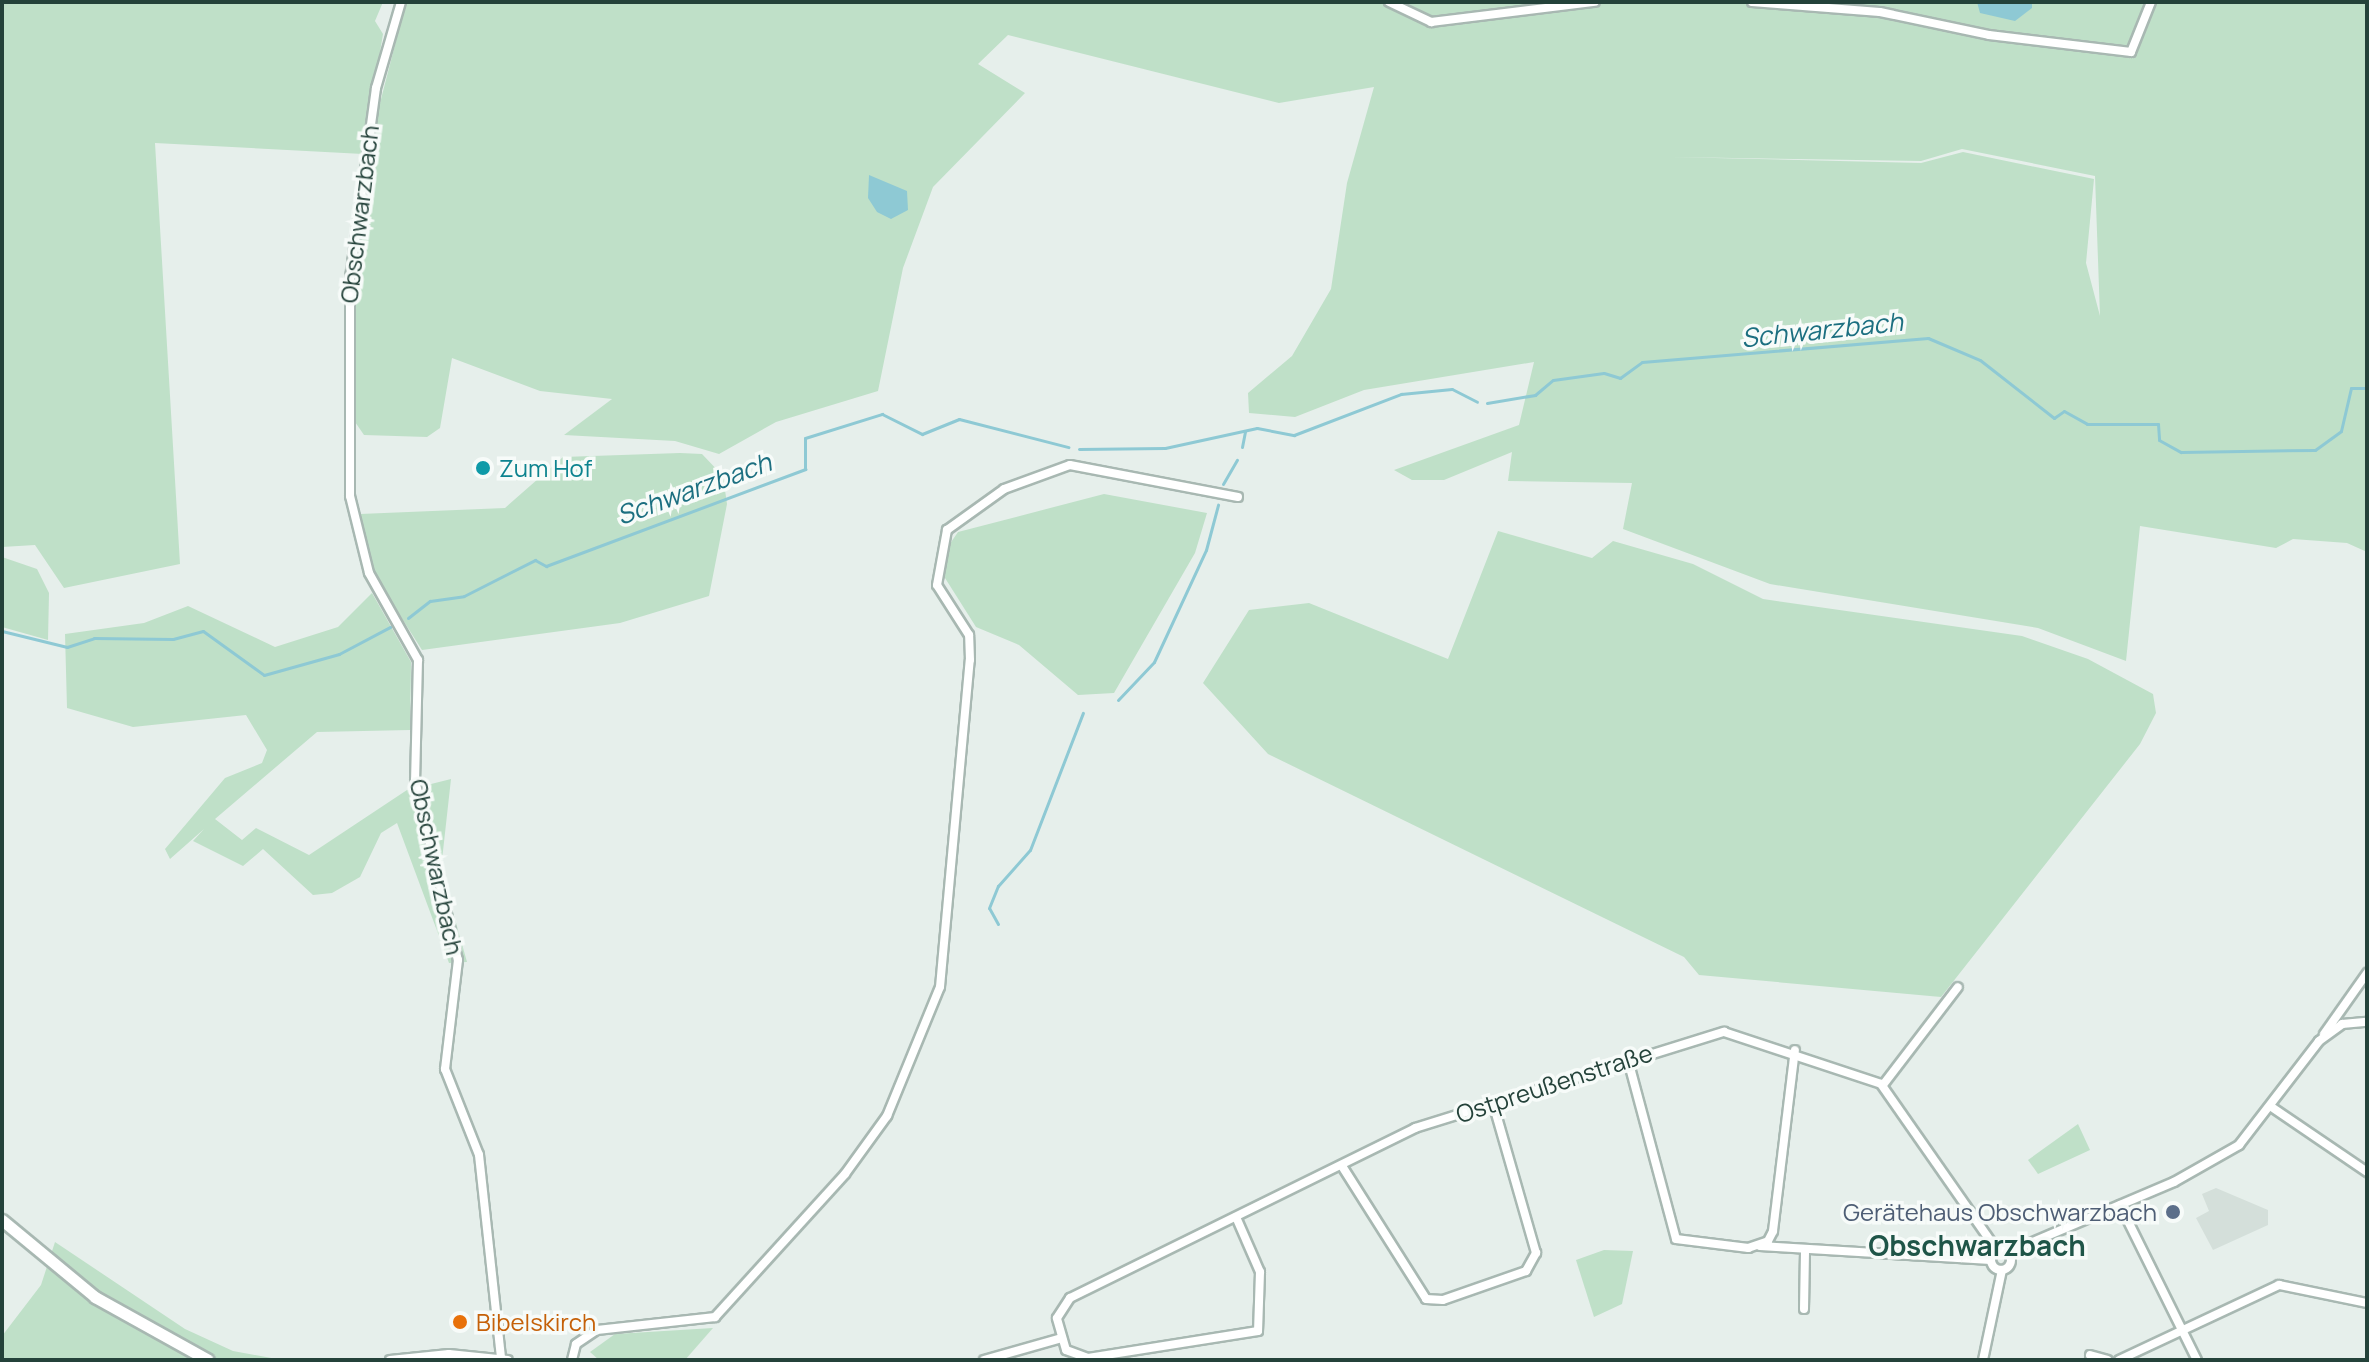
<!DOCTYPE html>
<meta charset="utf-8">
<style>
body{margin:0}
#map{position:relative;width:2369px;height:1362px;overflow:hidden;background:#e6efeb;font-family:Manrope,sans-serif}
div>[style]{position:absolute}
.built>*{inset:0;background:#d4dfda}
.green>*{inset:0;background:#bfe0c8}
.water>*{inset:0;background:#8ec9d4}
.stream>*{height:3px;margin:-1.5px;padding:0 1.5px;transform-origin:1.5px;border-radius:1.5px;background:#8ec9d4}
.roads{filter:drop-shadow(2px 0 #a8b8b2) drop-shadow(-2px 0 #a8b8b2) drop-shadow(0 2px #a8b8b2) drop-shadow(0 -2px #a8b8b2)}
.street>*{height:8px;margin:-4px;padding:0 4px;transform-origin:4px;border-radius:4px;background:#fff}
.street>.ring{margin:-4px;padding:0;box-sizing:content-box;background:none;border:8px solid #fff;border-radius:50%}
.secondary>*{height:11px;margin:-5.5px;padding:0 5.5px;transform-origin:5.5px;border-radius:5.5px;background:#fff}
.dots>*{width:22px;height:22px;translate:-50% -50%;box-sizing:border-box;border:4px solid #f7fbf9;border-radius:50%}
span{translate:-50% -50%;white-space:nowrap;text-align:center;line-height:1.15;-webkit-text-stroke:7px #f7fbf9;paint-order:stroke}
.street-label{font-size:24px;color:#24423a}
.culture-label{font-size:24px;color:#0d838f}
.left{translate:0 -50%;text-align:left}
.service-label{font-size:24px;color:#4e5e75}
.right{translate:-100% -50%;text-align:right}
.food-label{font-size:24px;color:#c56008}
.water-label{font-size:26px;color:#1c6f80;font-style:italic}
.quarter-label{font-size:28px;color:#1f5548;font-weight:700}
.frame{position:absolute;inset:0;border:4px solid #24423a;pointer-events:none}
</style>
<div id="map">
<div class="built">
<i style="clip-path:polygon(2216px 1188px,2268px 1210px,2268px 1225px,2213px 1250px,2196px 1218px,2209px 1211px,2202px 1194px)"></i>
</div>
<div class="green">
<i style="clip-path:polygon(2px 2px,383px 2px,375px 21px,383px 34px,363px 154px,155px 143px,180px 564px,64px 588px,35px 545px,2px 547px)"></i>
<i style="clip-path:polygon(evenodd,406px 2px,2367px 2px,2367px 552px,2347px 543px,2293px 539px,2276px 548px,2140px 526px,2126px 661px,2038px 628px,1770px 584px,1623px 529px,1632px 483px,1508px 481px,1512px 452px,1444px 480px,1412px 480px,1394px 470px,1519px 425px,1534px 362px,1364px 390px,1295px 417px,1249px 413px,1248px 393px,1292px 356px,1331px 289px,1347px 183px,1374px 87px,1279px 103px,1008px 35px,978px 64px,1025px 93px,933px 187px,903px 268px,878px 391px,776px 422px,719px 454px,675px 441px,564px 435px,612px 399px,540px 391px,452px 358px,440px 428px,427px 437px,364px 435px,353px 419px,348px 337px,371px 138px,406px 2px,1962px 149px,2095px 176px,2100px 316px,2086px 263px,2094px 179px,1963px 152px,1921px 163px,1671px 157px,1921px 161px,1962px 149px)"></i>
<i style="clip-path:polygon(680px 453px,702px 454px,723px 476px,727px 504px,709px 596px,620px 623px,422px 650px,373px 573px,360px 514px,505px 508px,563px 457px)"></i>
<i style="clip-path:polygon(1104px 494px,1207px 513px,1195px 553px,1114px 693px,1078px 695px,1019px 645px,976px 627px,945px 578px,945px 551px,958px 532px)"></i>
<i style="clip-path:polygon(1498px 531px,1592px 558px,1613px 541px,1693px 564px,1763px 599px,2022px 636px,2088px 659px,2153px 694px,2156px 713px,2140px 744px,1941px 997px,1699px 975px,1684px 957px,1268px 754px,1203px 683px,1249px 610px,1309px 603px,1448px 659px)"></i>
<i style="clip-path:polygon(2px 557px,37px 569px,49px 593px,48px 640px,2px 627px)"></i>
<i style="clip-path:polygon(372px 593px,411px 662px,410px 730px,317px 732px,215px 819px,242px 840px,256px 828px,309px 855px,407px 790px,451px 779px,441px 869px,467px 962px,449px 963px,397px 823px,381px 833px,360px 877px,332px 893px,313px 895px,263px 849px,243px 866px,193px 841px,204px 829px,170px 859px,165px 849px,225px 778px,262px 763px,267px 750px,246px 715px,133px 727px,67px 708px,65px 634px,144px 623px,188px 606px,275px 647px,338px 627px)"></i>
<i style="clip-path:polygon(2078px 1124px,2090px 1150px,2038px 1174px,2028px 1160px)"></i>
<i style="clip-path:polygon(55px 1242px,185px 1329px,233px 1351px,282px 1360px,2px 1360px,2px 1336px,41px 1285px)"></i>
<i style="clip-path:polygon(1604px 1250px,1633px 1251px,1622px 1304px,1594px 1317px,1576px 1260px)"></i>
<i style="clip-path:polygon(713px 1328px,685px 1360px,599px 1360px,590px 1352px,615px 1334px)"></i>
</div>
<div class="water">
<i style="clip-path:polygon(1977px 2px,2032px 2px,2032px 8px,2015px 21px,1980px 13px)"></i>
<i style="clip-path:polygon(869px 175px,907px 191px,908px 210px,891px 219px,877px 212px,868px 198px)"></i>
</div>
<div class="stream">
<i style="left:1487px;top:403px;width:49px;rotate:-9.5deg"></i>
<i style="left:1535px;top:395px;width:23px;rotate:-40deg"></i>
<i style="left:1553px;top:380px;width:51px;rotate:-7.8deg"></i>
<i style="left:1604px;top:373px;width:17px;rotate:17deg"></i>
<i style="left:1620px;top:378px;width:27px;rotate:-36deg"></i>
<i style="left:1642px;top:362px;width:287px;rotate:-4.8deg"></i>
<i style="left:1928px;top:338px;width:56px;rotate:22.9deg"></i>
<i style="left:1980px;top:360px;width:94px;rotate:38.1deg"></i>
<i style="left:2054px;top:418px;width:12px;rotate:-35deg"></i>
<i style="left:2064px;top:411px;width:26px;rotate:29deg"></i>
<i style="left:2087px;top:424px;width:71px"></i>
<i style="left:2158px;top:424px;width:16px;rotate:86deg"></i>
<i style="left:2159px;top:440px;width:25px;rotate:29deg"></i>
<i style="left:2181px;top:452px;width:134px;rotate:-0.9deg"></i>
<i style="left:2315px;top:450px;width:32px;rotate:-36deg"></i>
<i style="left:2341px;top:431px;width:44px;rotate:-76.9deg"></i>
<i style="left:2351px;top:388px;width:16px"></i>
<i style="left:1242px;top:447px;width:16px;rotate:-79deg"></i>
<i style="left:1079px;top:449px;width:86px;rotate:-0.7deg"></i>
<i style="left:1165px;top:448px;width:94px;rotate:-12.3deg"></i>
<i style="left:1257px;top:428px;width:38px;rotate:11deg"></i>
<i style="left:1294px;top:435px;width:115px;rotate:-21deg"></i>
<i style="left:1401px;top:394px;width:51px;rotate:-5.6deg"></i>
<i style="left:1452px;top:389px;width:28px;rotate:27deg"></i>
<i style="left:1223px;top:484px;width:28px;rotate:-60deg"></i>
<i style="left:408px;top:618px;width:28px;rotate:-38deg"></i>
<i style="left:430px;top:601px;width:34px;rotate:-8deg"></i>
<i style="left:464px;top:596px;width:80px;rotate:-26.9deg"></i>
<i style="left:535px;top:560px;width:13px;rotate:29deg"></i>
<i style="left:546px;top:566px;width:277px;rotate:-20.5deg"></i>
<i style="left:805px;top:469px;width:31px;rotate:-90deg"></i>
<i style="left:805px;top:438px;width:81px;rotate:-17.3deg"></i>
<i style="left:882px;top:414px;width:45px;rotate:26.6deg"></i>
<i style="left:922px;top:434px;width:40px;rotate:-22deg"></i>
<i style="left:959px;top:419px;width:113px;rotate:14.4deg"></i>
<i style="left:2px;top:631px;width:67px;rotate:13.8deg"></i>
<i style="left:67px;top:647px;width:28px;rotate:-18deg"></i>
<i style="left:94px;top:638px;width:79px;rotate:0.7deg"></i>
<i style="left:173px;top:639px;width:31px;rotate:-15deg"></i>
<i style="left:203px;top:631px;width:75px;rotate:35.8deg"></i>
<i style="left:264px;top:675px;width:78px;rotate:-15.6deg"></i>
<i style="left:339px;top:654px;width:58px;rotate:-27.9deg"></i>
<i style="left:1118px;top:700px;width:52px;rotate:-46.5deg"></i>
<i style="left:1154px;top:662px;width:123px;rotate:-65.1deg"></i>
<i style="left:1206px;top:550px;width:47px;rotate:-75.1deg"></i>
<i style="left:998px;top:924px;width:18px;rotate:-119deg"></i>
<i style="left:989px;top:908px;width:24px;rotate:-68deg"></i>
<i style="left:998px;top:886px;width:48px;rotate:-48.4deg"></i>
<i style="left:1030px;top:850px;width:147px;rotate:-68.9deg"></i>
</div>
<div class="roads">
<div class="street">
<i style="left:401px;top:2px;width:90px;rotate:106.2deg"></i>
<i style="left:376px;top:88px;width:192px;rotate:97.8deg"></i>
<i style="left:350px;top:278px;width:218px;rotate:90deg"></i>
<i style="left:350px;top:496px;width:79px;rotate:76.1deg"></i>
<i style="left:369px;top:573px;width:100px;rotate:60.6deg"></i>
<i style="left:418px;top:660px;width:120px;rotate:91.4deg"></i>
<i style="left:415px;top:780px;width:185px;rotate:76.6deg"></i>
<i style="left:458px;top:960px;width:110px;rotate:96.8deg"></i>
<i style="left:445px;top:1069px;width:92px;rotate:68.4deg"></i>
<i style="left:479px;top:1155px;width:205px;rotate:83.8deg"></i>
<i style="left:1389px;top:2px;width:47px;rotate:25.5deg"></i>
<i style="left:1431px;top:22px;width:165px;rotate:-7deg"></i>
<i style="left:1752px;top:2px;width:128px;rotate:4.5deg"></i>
<i style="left:1880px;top:12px;width:111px;rotate:11.9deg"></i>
<i style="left:1989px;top:35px;width:143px;rotate:6.8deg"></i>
<i style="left:2131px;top:52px;width:54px;rotate:-68.2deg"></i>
<i style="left:2324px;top:1034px;width:75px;rotate:-54.8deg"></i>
<i style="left:1628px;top:1060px;width:185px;rotate:75deg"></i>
<i style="left:1676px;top:1239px;width:73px;rotate:7.1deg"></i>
<i style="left:1748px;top:1248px;width:21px;rotate:-19deg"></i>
<i style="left:1768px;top:1241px;width:11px;rotate:-63deg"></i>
<i style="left:1773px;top:1231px;width:182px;rotate:-83.1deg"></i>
<i style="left:1883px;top:1085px;width:123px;rotate:-52.6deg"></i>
<i style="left:2273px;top:1108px;width:114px;rotate:34.2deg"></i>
<i style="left:1342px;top:1166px;width:157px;rotate:57.7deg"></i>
<i style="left:1426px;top:1299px;width:17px;rotate:3deg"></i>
<i style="left:1443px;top:1300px;width:88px;rotate:-19.3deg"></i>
<i style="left:1526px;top:1271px;width:21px;rotate:-61deg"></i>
<i style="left:1536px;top:1253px;width:156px;rotate:-106deg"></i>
<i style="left:2120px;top:1205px;width:173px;rotate:63.6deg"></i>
<i style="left:1236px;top:1217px;width:60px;rotate:66.4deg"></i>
<i style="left:1260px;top:1272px;width:59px;rotate:91.9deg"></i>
<i style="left:1258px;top:1331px;width:172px;rotate:171deg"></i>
<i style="left:1088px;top:1358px;width:23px;rotate:-160deg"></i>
<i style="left:1066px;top:1350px;width:33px;rotate:-106deg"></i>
<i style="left:1057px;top:1318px;width:24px;rotate:-57deg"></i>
<i style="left:1070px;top:1298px;width:385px;rotate:-26.2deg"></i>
<i style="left:1415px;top:1128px;width:324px;rotate:-17.3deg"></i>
<i style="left:1724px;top:1032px;width:165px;rotate:18.3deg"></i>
<i style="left:1881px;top:1084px;width:203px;rotate:55.1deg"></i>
<i style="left:1760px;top:1246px;width:231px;rotate:3.5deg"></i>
<i class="ring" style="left:1991px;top:1250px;width:12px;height:12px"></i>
<i style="left:2009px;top:1252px;width:179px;rotate:-23deg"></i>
<i style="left:2174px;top:1182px;width:75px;rotate:-29.6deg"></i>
<i style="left:2239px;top:1145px;width:131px;rotate:-52.4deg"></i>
<i style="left:2319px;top:1041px;width:29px;rotate:-36deg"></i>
<i style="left:2342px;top:1024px;width:25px;rotate:-5deg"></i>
<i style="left:1804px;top:1309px;width:56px;rotate:-89deg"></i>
<i style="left:2090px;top:1355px;width:18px;rotate:16deg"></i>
<i style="left:390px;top:1360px;width:59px;rotate:-5.8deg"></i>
<i style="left:449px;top:1354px;width:59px;rotate:5.8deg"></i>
<i style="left:572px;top:1360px;width:16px;rotate:-76deg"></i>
<i style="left:576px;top:1344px;width:25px;rotate:-34deg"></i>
<i style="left:597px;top:1330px;width:119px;rotate:-6.3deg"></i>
<i style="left:715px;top:1317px;width:193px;rotate:-47.7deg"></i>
<i style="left:845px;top:1174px;width:72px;rotate:-54.1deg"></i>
<i style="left:887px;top:1116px;width:139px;rotate:-67.7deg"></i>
<i style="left:940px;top:987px;width:328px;rotate:-84.8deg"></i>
<i style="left:970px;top:660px;width:25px;rotate:-92deg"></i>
<i style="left:969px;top:635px;width:59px;rotate:-122.6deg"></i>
<i style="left:937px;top:585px;width:56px;rotate:-79.7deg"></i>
<i style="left:947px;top:530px;width:70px;rotate:-35.7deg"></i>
<i style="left:1004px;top:489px;width:70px;rotate:-20deg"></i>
<i style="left:1070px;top:465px;width:171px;rotate:10.8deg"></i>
<i style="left:984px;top:1360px;width:81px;rotate:-15.8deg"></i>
<i style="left:1983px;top:1360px;width:92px;rotate:-78.1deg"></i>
<i style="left:2119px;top:1360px;width:177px;rotate:-25.1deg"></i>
<i style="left:2279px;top:1285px;width:90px;rotate:11.6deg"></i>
</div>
<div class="secondary">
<i style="left:2px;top:1220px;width:121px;rotate:39.6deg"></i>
<i style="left:95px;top:1297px;width:129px;rotate:29.1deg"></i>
</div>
</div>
<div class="dots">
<i style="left:483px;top:468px;background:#0f9aa8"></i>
<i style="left:2173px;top:1212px;background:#5c6f8a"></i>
<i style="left:460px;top:1322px;background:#e8710a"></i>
</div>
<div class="street-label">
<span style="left:359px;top:214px;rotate:-83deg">Obschwarzbach</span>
<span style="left:437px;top:867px;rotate:78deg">Obschwarzbach</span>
<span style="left:1554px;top:1083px;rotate:-18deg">Ostpreußenstraße</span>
</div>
<div class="culture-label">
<span class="left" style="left:499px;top:468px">Zum Hof</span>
</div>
<div class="service-label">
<span class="right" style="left:2157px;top:1212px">Gerätehaus Obschwarzbach</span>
</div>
<div class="food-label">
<span class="left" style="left:476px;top:1322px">Bibelskirch</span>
</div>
<div class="water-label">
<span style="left:1822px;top:330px;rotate:-6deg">Schwarzbach</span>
<span style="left:694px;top:489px;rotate:-20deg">Schwarzbach</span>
</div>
<div class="quarter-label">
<span style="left:1977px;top:1245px">Obschwarzbach</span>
</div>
<div class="frame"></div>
</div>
